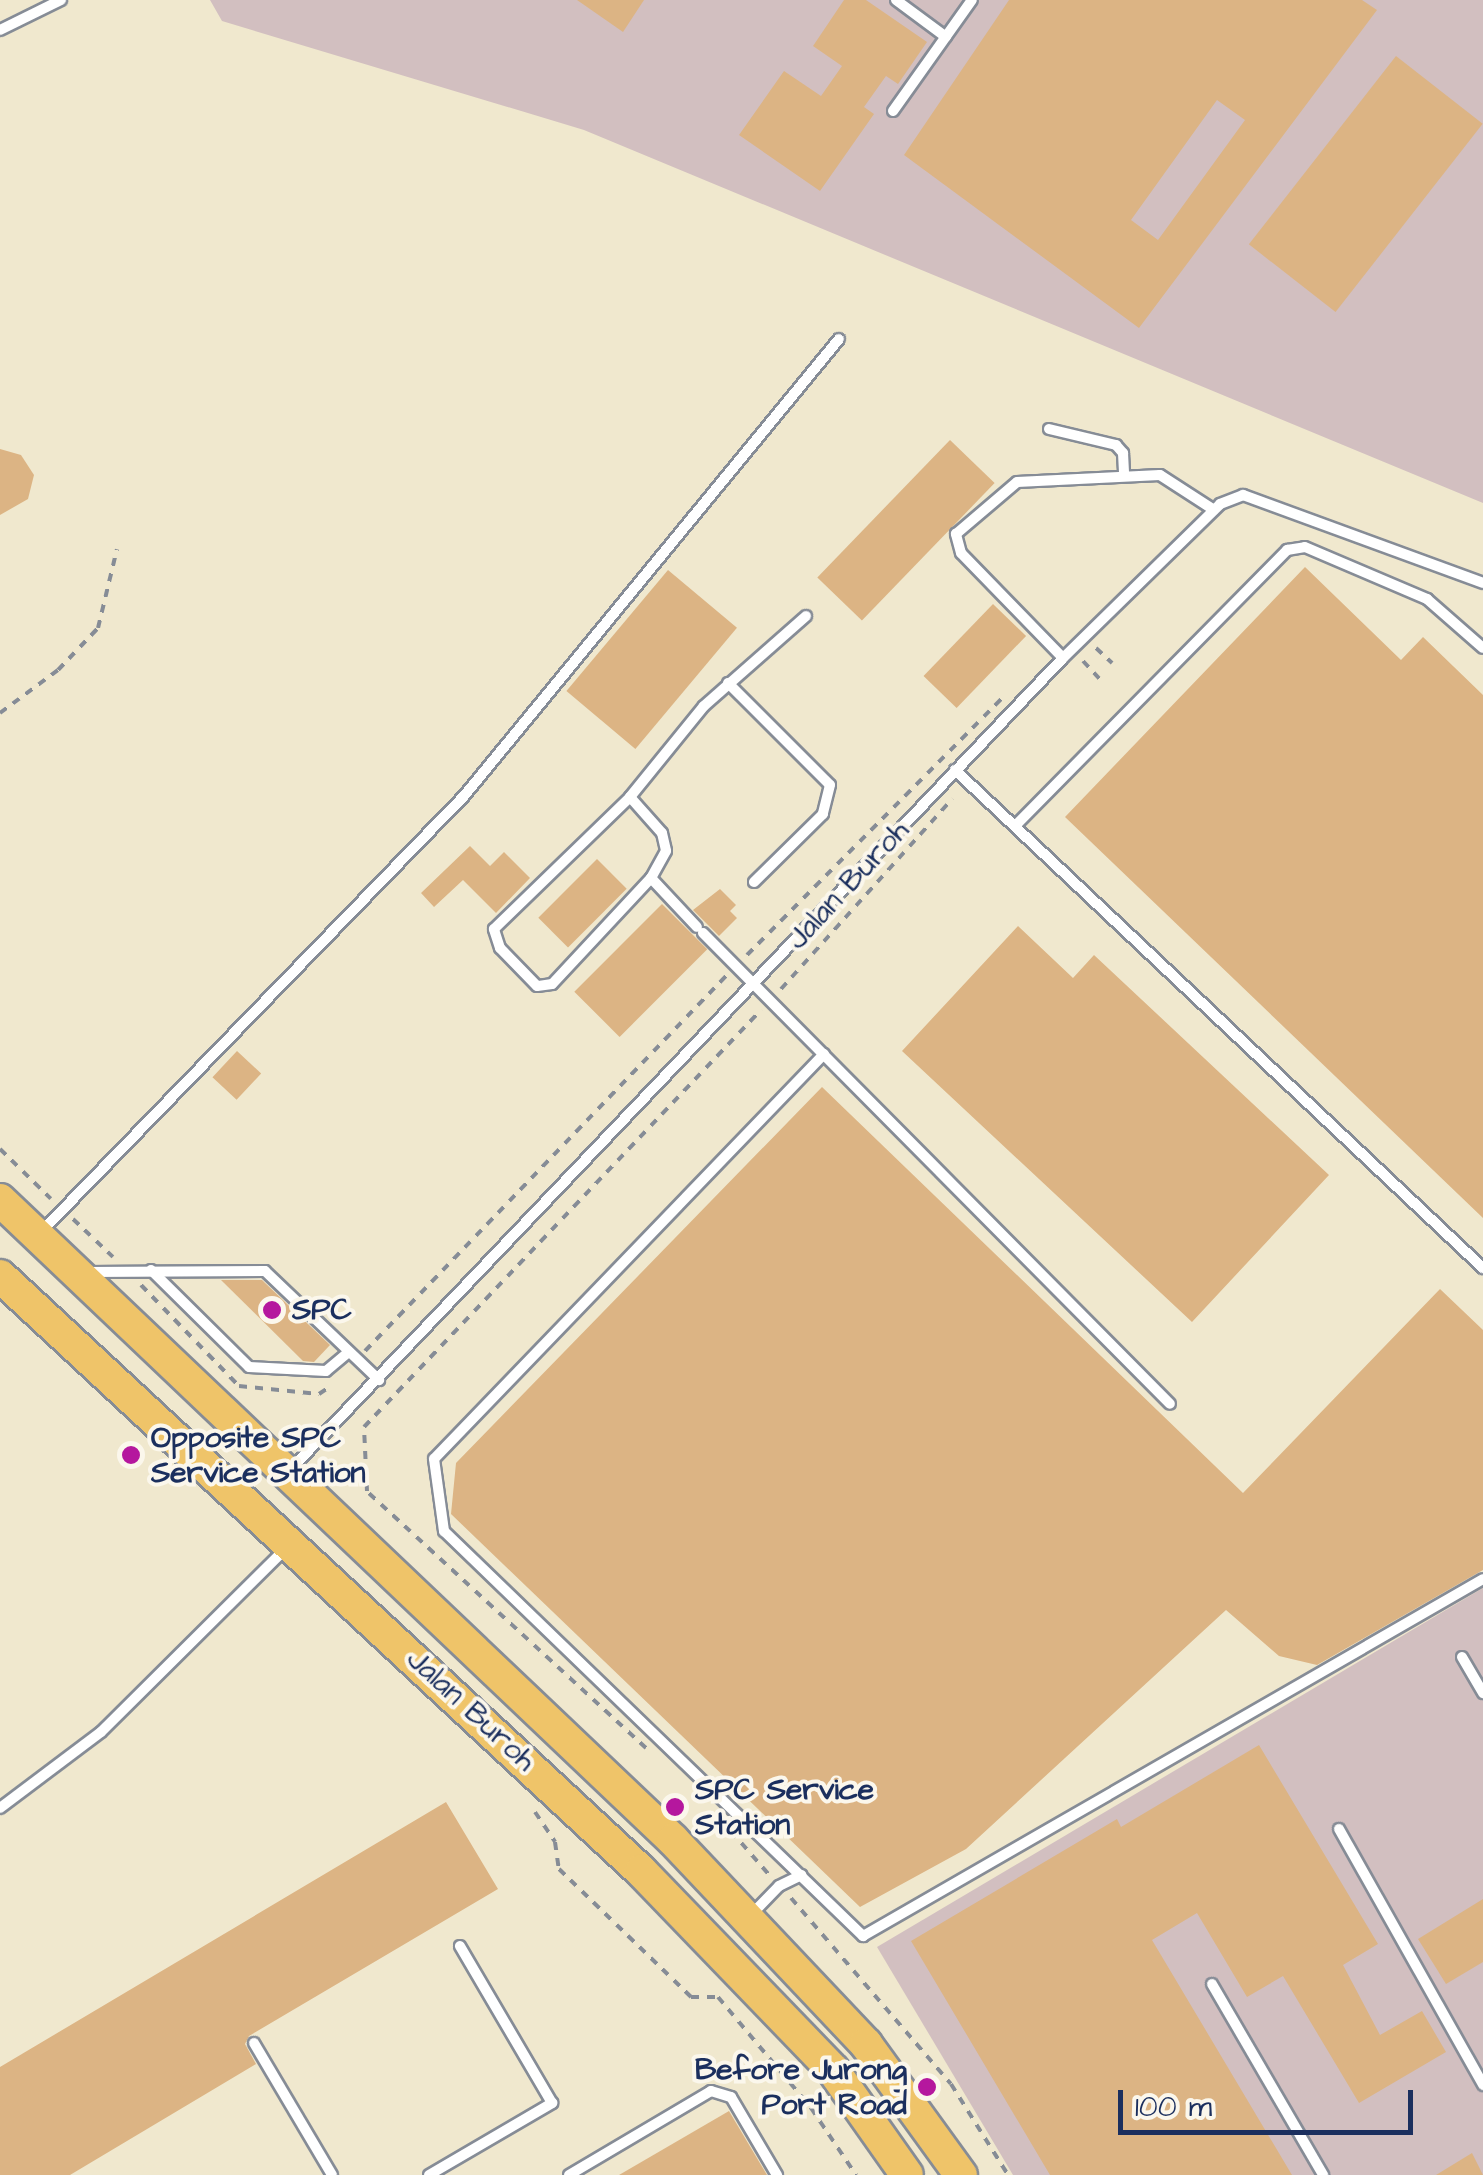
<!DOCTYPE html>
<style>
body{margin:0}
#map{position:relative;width:1483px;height:2175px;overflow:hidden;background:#f0e8ce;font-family:"Architects Daughter",sans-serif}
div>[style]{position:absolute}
.industrial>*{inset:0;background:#d2bfc0}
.building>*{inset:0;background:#dcb484;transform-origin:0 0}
.path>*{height:4px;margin-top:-2px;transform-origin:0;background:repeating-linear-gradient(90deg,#868c96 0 8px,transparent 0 16px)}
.roads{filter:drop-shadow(2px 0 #868c96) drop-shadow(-2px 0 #868c96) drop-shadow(0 2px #868c96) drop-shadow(0 -2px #868c96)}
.service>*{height:10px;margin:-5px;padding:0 5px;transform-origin:5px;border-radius:5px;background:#fff}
.trunk>*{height:32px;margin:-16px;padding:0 16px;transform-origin:16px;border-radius:16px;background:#efc469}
.dots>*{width:28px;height:28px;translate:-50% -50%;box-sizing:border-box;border:5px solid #fbf7ec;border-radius:50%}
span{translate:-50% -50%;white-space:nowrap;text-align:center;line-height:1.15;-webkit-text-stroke:8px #fbf7ec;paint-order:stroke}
.street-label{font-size:30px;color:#1b2f5e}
.poi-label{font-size:30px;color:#1b2f5e;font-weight:700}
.left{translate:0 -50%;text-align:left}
.right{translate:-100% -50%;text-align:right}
.scale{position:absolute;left:1118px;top:2090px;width:295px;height:45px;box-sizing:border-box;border:5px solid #1b2f5e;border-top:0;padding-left:12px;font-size:30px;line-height:35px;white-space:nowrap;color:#1b2f5e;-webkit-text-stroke:8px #fbf7ec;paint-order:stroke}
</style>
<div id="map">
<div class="industrial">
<i style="clip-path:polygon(210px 0,1483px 0,1483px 503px,584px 130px,222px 21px)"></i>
<i style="clip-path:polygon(1483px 1588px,1483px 2175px,1013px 2175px,877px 1947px)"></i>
</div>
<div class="building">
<i style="clip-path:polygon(577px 0,644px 0,623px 32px)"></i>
<i style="clip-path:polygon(844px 0,866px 0,927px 42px,898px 84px,886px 76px,864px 107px,874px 114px,820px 191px,739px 135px,784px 71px,821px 96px,842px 66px,813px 46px)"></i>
<i style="clip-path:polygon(evenodd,1009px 0,1362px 0,1377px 10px,1139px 328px,904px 155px,1009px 0,1217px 100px,1245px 120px,1158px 240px,1131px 220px,1217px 100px)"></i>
<i style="left:1396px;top:56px;width:110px;height:239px;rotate:38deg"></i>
<i style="left:950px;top:440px;width:62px;height:191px;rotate:44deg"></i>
<i style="clip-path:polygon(0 449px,21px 455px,34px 475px,28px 499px,0 515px)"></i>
<i style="clip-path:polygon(1305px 567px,1401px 660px,1423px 637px,1483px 695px,1483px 1218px,1065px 817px)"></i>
<i style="left:668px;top:570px;width:90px;height:158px;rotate:40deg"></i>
<i style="left:993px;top:604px;width:46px;height:100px;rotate:44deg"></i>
<i style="clip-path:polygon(470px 846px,490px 866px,504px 852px,530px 878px,496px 913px,463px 880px,434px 907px,421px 893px)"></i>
<i style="left:597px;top:859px;width:42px;height:83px;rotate:45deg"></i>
<i style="clip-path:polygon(720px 889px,736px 905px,730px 911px,737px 918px,719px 936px,693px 910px)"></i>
<i style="left:662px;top:904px;width:64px;height:124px;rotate:45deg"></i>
<i style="clip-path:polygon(1018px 926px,1073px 978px,1094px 955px,1329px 1175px,1192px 1322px,902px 1051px)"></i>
<i style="left:237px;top:1051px;width:33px;height:36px;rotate:43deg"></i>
<i style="clip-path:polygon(822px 1087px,1243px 1493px,1440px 1289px,1483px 1330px,1483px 1570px,1317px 1665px,1279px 1656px,1226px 1610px,966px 1849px,860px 1907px,451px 1514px,456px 1463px)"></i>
<i style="clip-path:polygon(221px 1280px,262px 1280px,330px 1345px,314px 1362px,303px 1361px)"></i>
<i style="clip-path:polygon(1259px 1745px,1378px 1944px,1343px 1965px,1380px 2035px,1422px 2011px,1446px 2052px,1359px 2103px,1283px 1976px,1247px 1997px,1197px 1913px,1152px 1940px,1292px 2175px,1050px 2175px,911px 1941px,1117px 1819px,1121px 1827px)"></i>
<i style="clip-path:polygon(446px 1802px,498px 1889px,249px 2036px,245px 2044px,256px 2064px,70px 2175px,0 2175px,0 2067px)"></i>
<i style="clip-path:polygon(1483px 1899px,1483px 1962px,1446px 1984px,1418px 1939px)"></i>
<i style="clip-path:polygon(729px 2111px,767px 2175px,619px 2175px)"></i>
<i style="clip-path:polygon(1472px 2153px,1483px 2175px,1436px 2175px)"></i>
</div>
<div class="path">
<i style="left:1096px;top:648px;width:22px;rotate:43deg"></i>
<i style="left:1083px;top:661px;width:25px;rotate:47deg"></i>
<i style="left:0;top:713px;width:72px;rotate:-36.6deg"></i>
<i style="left:58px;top:670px;width:58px;rotate:-46.4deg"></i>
<i style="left:98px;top:628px;width:81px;rotate:-76.5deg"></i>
<i style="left:747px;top:955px;width:361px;rotate:-45.2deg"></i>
<i style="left:781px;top:989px;width:256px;rotate:-48deg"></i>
<i style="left:0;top:1149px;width:71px;rotate:44.4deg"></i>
<i style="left:73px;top:1219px;width:55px;rotate:43.5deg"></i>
<i style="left:141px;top:1285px;width:141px;rotate:45.9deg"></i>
<i style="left:239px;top:1386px;width:80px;rotate:5.7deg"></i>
<i style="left:319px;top:1394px;width:14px;rotate:-34deg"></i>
<i style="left:365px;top:1351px;width:521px;rotate:-46.09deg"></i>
<i style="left:646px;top:1748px;width:379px;rotate:-137.4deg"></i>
<i style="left:367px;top:1491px;width:64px;rotate:-92.7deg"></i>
<i style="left:364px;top:1427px;width:576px;rotate:-46.41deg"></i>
<i style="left:535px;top:1812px;width:36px;rotate:56deg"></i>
<i style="left:555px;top:1842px;width:27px;rotate:82deg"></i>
<i style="left:559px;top:1869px;width:184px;rotate:44.1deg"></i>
<i style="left:691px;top:1997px;width:27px"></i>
<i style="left:718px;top:1997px;width:145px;rotate:50deg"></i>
<i style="left:731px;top:1831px;width:61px;rotate:49deg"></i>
<i style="left:791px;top:1898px;width:245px;rotate:49.3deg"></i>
<i style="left:951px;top:2084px;width:107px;rotate:57.9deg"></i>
<i style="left:821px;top:2098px;width:14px;rotate:135deg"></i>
<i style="left:811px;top:2108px;width:81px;rotate:56.1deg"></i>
</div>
<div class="roads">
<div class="service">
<i style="left:896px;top:0;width:62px;rotate:36.5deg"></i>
<i style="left:0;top:30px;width:68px;rotate:-26.2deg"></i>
<i style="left:893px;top:111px;width:136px;rotate:-54.6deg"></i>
<i style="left:1049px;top:429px;width:69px;rotate:13.4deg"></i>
<i style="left:1116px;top:445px;width:11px;rotate:49deg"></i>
<i style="left:1123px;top:453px;width:22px;rotate:87deg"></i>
<i style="left:1063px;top:658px;width:146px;rotate:-134.2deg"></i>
<i style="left:961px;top:553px;width:20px;rotate:-105deg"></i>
<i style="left:956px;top:534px;width:80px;rotate:-40.4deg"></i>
<i style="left:1017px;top:482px;width:143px;rotate:-2.8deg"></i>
<i style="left:1160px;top:475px;width:64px;rotate:32.9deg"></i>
<i style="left:728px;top:683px;width:144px;rotate:45deg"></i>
<i style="left:830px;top:785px;width:30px;rotate:104deg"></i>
<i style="left:823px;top:814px;width:97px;rotate:135.4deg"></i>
<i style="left:955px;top:770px;width:726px;rotate:43.33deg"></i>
<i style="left:630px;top:797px;width:48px;rotate:48.4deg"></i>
<i style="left:662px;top:833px;width:18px;rotate:77deg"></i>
<i style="left:666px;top:851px;width:31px;rotate:119deg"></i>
<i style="left:651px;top:878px;width:145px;rotate:133deg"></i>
<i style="left:552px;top:984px;width:15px;rotate:172deg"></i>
<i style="left:537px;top:986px;width:53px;rotate:-134.2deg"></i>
<i style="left:500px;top:948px;width:20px;rotate:-108deg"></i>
<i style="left:494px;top:929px;width:190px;rotate:-44.1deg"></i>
<i style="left:630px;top:797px;width:117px;rotate:-50.9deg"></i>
<i style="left:704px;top:706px;width:136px;rotate:-41.4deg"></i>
<i style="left:1015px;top:826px;width:388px;rotate:-45.4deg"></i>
<i style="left:1287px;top:550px;width:18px;rotate:-9deg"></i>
<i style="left:1305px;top:547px;width:133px;rotate:23.1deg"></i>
<i style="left:1427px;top:599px;width:74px;rotate:41.2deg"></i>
<i style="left:651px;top:878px;width:67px;rotate:46.8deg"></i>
<i style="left:703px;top:933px;width:663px;rotate:45.24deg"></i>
<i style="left:824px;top:1054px;width:562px;rotate:133.92deg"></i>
<i style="left:434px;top:1459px;width:73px;rotate:82.1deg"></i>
<i style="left:444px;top:1531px;width:583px;rotate:44.03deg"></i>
<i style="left:863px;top:1936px;width:715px;rotate:-29.93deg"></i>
<i style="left:41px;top:1232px;width:607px;rotate:-45.87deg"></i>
<i style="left:464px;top:796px;width:591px;rotate:-50.63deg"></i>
<i style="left:151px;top:1270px;width:138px;rotate:44.7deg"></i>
<i style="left:249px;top:1367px;width:77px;rotate:3deg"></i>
<i style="left:326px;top:1371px;width:30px;rotate:-40deg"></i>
<i style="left:89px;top:1272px;width:176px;rotate:-0.3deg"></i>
<i style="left:265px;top:1271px;width:158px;rotate:43.7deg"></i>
<i style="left:289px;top:1471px;width:1123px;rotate:-46.41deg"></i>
<i style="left:1063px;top:658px;width:220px;rotate:-44.4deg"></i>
<i style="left:1220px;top:504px;width:25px;rotate:-21deg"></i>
<i style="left:1243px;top:495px;width:256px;rotate:20.1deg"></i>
<i style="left:1462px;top:1657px;width:42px;rotate:59.7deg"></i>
<i style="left:0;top:1808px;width:126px;rotate:-37deg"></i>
<i style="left:101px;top:1732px;width:262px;rotate:-44.8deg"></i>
<i style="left:1339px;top:1829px;width:294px;rotate:60.6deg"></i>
<i style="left:749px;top:1917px;width:43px;rotate:-45.9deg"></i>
<i style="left:779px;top:1886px;width:25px;rotate:-26deg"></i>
<i style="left:1212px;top:1984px;width:221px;rotate:59.8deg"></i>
<i style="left:254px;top:2043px;width:153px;rotate:59.4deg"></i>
<i style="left:429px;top:2175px;width:143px;rotate:-30.3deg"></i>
<i style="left:552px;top:2103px;width:182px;rotate:-120.4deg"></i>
<i style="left:569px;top:2175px;width:165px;rotate:-30.6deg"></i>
<i style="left:711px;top:2091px;width:21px;rotate:17deg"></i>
<i style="left:731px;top:2097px;width:91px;rotate:59.5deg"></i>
</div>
<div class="trunk">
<i style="left:0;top:1200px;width:929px;rotate:43.56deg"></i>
<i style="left:673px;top:1840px;width:281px;rotate:46.6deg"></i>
<i style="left:866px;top:2044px;width:162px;rotate:54.1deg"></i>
<i style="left:0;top:1276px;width:875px;rotate:42.87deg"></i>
<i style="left:641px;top:1871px;width:277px;rotate:46deg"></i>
<i style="left:833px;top:2070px;width:128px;rotate:54.8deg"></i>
</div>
</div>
<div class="dots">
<i style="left:272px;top:1310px;background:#b5179e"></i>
<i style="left:131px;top:1455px;background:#b5179e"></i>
<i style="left:675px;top:1807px;background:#b5179e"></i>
<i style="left:927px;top:2087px;background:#b5179e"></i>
</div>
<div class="street-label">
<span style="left:848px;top:885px;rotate:-47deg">Jalan Buroh</span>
<span style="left:471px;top:1710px;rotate:43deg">Jalan Buroh</span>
</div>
<div class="poi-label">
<span class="left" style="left:292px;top:1310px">SPC</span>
<span class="left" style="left:151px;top:1455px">Opposite SPC<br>Service Station</span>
<span class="left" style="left:695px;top:1807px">SPC Service<br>Station</span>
<span class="right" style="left:907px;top:2087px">Before Jurong<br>Port Road</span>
</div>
<div class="scale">100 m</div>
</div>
